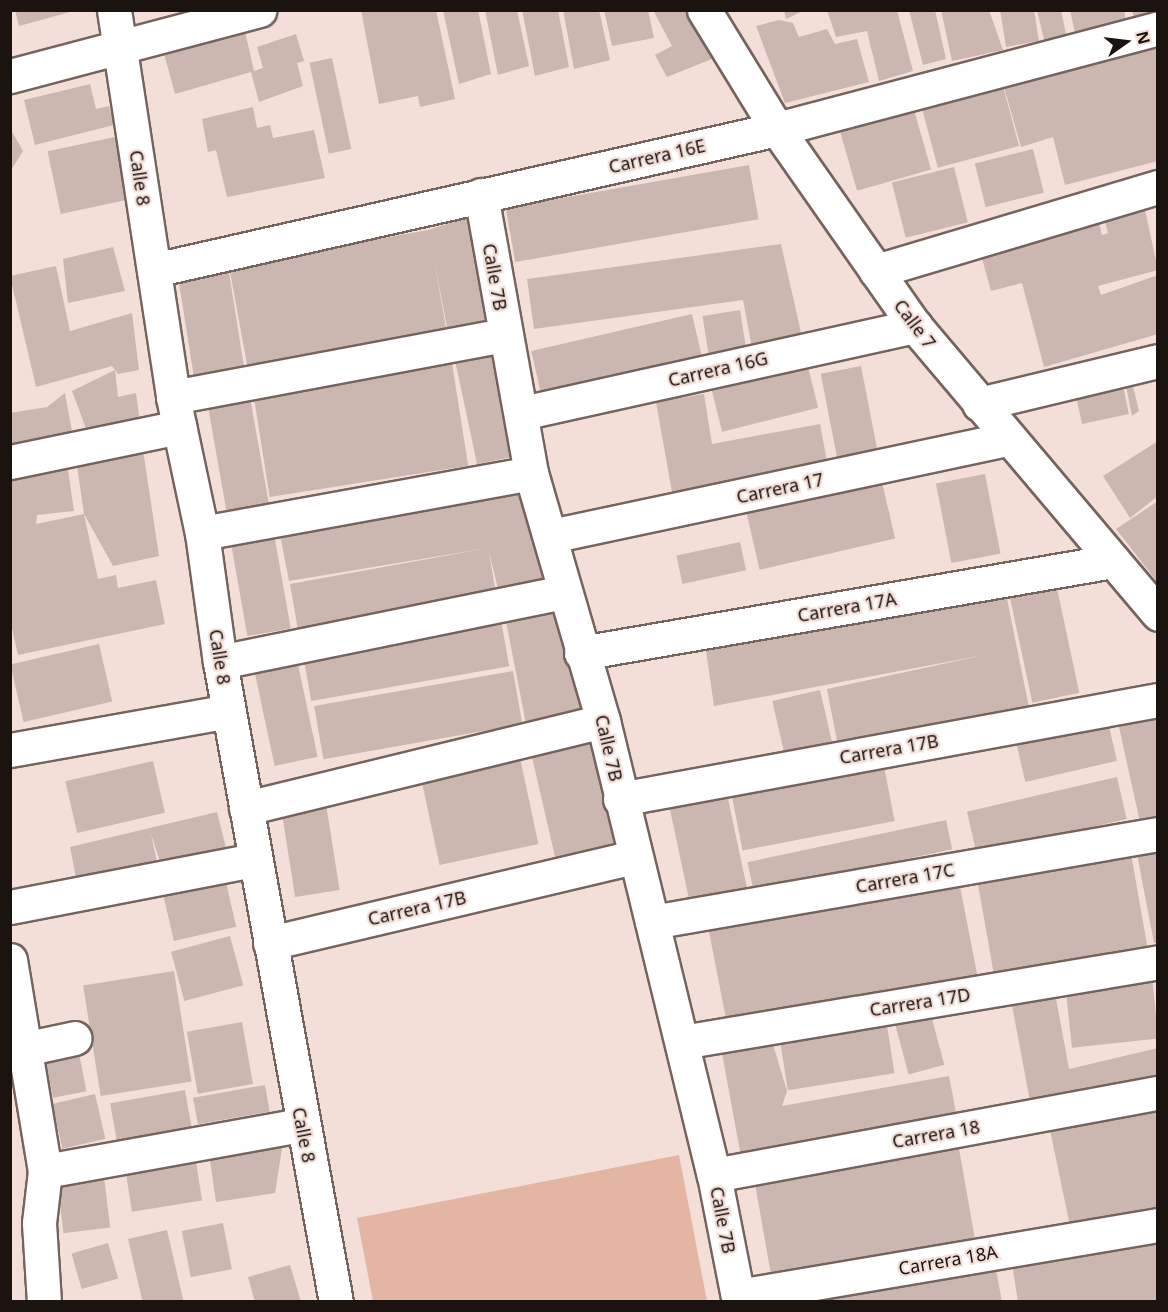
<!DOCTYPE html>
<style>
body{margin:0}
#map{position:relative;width:1168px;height:1312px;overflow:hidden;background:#f4dfd8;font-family:"Noto Sans",sans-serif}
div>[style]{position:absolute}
.green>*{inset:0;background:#e5b5a4}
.building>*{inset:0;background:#cbb7b0;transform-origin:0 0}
.roads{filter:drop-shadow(2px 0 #75635d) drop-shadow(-2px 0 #75635d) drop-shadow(0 2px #75635d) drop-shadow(0 -2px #75635d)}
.minor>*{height:33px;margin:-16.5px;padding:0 16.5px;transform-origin:16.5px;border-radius:16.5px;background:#fff}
span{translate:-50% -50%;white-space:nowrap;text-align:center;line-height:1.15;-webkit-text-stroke:4.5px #f4dfd8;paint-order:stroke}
.street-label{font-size:18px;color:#1a1310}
.frame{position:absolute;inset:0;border:12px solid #1a1310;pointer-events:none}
.north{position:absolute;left:1096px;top:12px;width:60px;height:60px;-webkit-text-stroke:4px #f4dfd8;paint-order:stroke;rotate:76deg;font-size:16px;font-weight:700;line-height:24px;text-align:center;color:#1a1310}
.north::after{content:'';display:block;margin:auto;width:21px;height:27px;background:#1a1310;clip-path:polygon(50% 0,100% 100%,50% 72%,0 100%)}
</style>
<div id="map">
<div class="green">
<i style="clip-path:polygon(679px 1155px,707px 1301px,373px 1301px,357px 1218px)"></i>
</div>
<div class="building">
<i style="clip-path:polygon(15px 10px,74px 10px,74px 11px,19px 26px)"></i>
<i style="clip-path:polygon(361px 10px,436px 10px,455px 99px,420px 107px,418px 96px,379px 104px)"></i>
<i style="clip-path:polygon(443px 10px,478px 10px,491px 74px,459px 84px)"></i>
<i style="clip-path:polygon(485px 10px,517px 10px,529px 66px,498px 75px)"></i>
<i style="clip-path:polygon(522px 10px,558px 10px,569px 67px,535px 76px)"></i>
<i style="clip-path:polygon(563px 10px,599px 10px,610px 60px,574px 69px)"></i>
<i style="clip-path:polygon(604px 10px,648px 10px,654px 38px,612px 46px)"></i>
<i style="clip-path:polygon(653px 10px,690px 10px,719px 56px,667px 77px,655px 55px,672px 46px)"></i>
<i style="clip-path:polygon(784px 10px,805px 10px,786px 19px)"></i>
<i style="clip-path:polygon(827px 10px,897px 10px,913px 71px,879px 81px,867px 31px,836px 37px)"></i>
<i style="clip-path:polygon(909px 10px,935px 10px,946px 59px,923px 65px)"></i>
<i style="clip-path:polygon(941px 10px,989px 10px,1003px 50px,952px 61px)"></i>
<i style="clip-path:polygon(1000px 10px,1034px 10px,1039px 41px,1006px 47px)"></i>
<i style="clip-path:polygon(1037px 10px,1061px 10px,1067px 39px,1045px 44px)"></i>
<i style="clip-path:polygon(1070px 10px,1124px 10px,1126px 21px,1075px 33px)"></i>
<i style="clip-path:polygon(1132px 10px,1158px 10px,1158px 15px,1135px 21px)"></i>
<i style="clip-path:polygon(779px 20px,793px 23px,799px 37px,827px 29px,835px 44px,857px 39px,869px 82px,785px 103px,756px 26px)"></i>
<i style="clip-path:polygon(244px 27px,254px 71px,263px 68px,257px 47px,296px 34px,304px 61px,297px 63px,303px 86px,259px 102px,251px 72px,175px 94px,163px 50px)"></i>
<i style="clip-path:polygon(1158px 45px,1158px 161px,1065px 185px,1053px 137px,1021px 147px,1004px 87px)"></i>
<i style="left:332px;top:58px;width:93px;height:23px;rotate:78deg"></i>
<i style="clip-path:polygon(90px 84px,96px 109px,109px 106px,114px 125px,35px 145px,24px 100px)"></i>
<i style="left:1003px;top:86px;width:62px;height:84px;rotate:75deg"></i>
<i style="clip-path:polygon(253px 107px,257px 128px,270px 125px,273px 138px,314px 130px,325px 178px,227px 197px,216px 150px,208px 152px,202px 119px)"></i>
<i style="left:914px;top:110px;width:62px;height:77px;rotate:74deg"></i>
<i style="clip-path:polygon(10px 128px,23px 151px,10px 172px)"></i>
<i style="left:115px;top:137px;width:64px;height:69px;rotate:78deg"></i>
<i style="left:1033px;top:149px;width:45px;height:60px;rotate:76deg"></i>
<i style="left:749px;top:165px;width:55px;height:247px;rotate:80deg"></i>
<i style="left:954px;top:167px;width:57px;height:64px;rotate:76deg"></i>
<i style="clip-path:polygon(1144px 205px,1158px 270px,1098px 286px,1101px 295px,1158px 275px,1158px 334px,1044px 367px,1022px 283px,991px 291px,981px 255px,1099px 223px,1102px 235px,1108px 233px,1104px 217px)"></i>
<i style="clip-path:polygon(480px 213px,501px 323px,449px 338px,434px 259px,447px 334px,248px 370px,229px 266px,428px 230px)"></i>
<i style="clip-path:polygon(781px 244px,802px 337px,752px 348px,743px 300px,534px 329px,527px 279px)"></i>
<i style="clip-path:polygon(113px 247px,125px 291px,68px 303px,63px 259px)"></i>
<i style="clip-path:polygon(56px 266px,70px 331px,132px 313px,139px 370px,118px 374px,112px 366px,36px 387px,10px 276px)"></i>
<i style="left:228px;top:266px;width:103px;height:51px;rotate:81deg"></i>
<i style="left:740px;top:310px;width:50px;height:38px;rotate:81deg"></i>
<i style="left:692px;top:314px;width:48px;height:165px;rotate:77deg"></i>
<i style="left:500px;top:346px;width:111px;height:47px;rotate:78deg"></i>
<i style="left:451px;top:357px;width:110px;height:201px;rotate:81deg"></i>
<i style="left:861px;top:366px;width:99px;height:41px;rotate:79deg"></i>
<i style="left:808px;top:367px;width:42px;height:99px;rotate:76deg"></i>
<i style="clip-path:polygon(115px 370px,118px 397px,136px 393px,140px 423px,88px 434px,72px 391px)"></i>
<i style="left:1120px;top:372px;width:43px;height:48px;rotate:78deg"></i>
<i style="clip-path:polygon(1130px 374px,1139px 411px,1132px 416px,1124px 376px)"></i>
<i style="clip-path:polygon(65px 393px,73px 437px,10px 450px,10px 413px,47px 407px)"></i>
<i style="clip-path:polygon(704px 394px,712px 444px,820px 424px,829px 472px,673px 498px,656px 402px)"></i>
<i style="left:250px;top:397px;width:108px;height:43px;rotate:80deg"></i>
<i style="clip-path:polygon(1158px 441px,1158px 496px,1130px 518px,1103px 476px)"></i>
<i style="clip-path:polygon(142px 443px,159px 556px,113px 566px,84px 514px,98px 579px,116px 575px,118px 588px,156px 580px,165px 624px,18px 655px,10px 619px,10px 469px,67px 463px,74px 511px,37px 515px,36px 524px,84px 514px,76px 459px)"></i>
<i style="left:985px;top:474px;width:81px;height:50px;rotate:79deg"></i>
<i style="clip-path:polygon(529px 478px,558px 586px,500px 597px,489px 552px,497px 600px,299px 636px,290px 584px,488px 548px,289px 581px,279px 529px)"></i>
<i style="left:882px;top:482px;width:58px;height:139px;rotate:77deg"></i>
<i style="clip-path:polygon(1158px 501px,1158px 583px,1116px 529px)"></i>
<i style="left:273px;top:528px;width:102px;height:44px;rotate:80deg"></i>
<i style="left:740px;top:542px;width:29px;height:65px;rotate:78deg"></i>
<i style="left:1057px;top:588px;width:107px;height:48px;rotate:78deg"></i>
<i style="clip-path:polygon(1006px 594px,1029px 707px,838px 746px,827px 689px,984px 655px,714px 706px,705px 644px)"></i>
<i style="clip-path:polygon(561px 597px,591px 713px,526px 724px,504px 611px)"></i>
<i style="left:500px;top:614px;width:53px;height:201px;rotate:80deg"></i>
<i style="left:99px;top:644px;width:59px;height:91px;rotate:77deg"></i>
<i style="left:296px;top:655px;width:104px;height:44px;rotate:78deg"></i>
<i style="left:513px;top:671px;width:54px;height:202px;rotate:80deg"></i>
<i style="left:820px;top:690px;width:63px;height:49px;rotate:77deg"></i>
<i style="clip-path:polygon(1158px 709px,1158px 818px,1140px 822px,1117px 718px)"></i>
<i style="left:1107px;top:718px;width:44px;height:94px;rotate:77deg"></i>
<i style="left:601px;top:727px;width:125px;height:74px;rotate:77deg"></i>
<i style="left:519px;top:753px;width:93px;height:101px;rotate:78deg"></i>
<i style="left:153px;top:761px;width:53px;height:90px;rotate:77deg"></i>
<i style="left:883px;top:761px;width:61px;height:155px;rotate:79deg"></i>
<i style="left:1117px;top:777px;width:43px;height:154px;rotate:77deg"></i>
<i style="left:727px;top:794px;width:97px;height:59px;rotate:78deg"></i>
<i style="left:326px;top:804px;width:87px;height:45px;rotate:81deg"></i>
<i style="clip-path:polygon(217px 812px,228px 856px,163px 871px,151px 834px,160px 876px,79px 893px,70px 847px)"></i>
<i style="left:946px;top:820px;width:30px;height:203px;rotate:78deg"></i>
<i style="left:1130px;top:848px;width:105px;height:156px;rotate:80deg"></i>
<i style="clip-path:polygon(1158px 850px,1158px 942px,1154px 943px,1137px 854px)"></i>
<i style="left:958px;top:876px;width:108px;height:255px;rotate:79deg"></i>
<i style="left:225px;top:878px;width:50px;height:64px;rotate:77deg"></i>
<i style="left:230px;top:936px;width:51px;height:61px;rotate:75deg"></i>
<i style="left:1151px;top:968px;width:71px;height:87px;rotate:84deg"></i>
<i style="left:174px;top:971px;width:112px;height:92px;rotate:81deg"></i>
<i style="clip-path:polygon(1055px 993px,1069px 1069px,1158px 1048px,1158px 1091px,1032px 1112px,1011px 1000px)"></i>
<i style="left:928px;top:1004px;width:63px;height:37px;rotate:75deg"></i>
<i style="left:885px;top:1013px;width:61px;height:108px;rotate:81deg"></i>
<i style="left:242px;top:1022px;width:63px;height:56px;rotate:80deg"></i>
<i style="clip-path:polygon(768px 1028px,787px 1091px,782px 1106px,949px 1076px,958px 1123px,742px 1162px,719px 1037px)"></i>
<i style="left:78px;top:1048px;width:44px;height:34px;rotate:79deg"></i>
<i style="left:265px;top:1085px;width:27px;height:73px;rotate:80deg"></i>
<i style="left:185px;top:1090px;width:39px;height:76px;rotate:80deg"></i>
<i style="left:95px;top:1094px;width:46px;height:44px;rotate:77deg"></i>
<i style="clip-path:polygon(1158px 1108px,1158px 1208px,1070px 1226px,1050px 1130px)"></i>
<i style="clip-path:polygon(283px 1142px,275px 1193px,216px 1202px,209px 1153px)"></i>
<i style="left:958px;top:1143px;width:100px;height:207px;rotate:80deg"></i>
<i style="left:196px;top:1162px;width:39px;height:71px;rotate:81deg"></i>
<i style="left:104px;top:1177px;width:51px;height:47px;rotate:83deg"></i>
<i style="left:223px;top:1223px;width:47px;height:42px;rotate:79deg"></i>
<i style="left:167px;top:1230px;width:74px;height:40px;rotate:77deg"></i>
<i style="clip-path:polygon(1158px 1240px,1158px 1302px,1018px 1302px,1012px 1263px)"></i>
<i style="left:108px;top:1243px;width:37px;height:38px;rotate:74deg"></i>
<i style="clip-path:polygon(995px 1264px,1002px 1302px,798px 1302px)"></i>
<i style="clip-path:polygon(290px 1265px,301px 1302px,255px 1302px,248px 1277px)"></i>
</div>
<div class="roads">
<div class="minor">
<i style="left:114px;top:10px;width:391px;rotate:81.3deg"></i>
<i style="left:173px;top:397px;width:139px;rotate:78deg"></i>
<i style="left:202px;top:533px;width:130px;rotate:82.1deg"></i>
<i style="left:220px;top:662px;width:650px;rotate:79.73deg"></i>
<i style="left:704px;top:10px;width:140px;rotate:58.5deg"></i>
<i style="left:777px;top:129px;width:241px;rotate:55deg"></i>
<i style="left:915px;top:326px;width:377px;rotate:49.8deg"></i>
<i style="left:10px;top:76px;width:258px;rotate:-14.8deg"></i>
<i style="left:481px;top:195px;width:282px;rotate:79.8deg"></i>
<i style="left:531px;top:473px;width:258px;rotate:73.8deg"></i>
<i style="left:603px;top:721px;width:467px;rotate:76.3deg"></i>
<i style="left:714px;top:1175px;width:129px;rotate:78.9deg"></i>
<i style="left:154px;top:270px;width:639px;rotate:-12.75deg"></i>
<i style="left:777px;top:129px;width:394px;rotate:-14.8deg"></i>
<i style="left:876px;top:271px;width:294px;rotate:-16.6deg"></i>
<i style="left:173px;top:397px;width:338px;rotate:-10.6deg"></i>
<i style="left:979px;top:404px;width:184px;rotate:-13.5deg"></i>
<i style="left:522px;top:413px;width:403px;rotate:-12.5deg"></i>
<i style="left:10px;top:462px;width:173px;rotate:-11.7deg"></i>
<i style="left:202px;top:533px;width:334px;rotate:-10.3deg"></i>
<i style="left:551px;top:536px;width:467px;rotate:-12deg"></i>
<i style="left:581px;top:653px;width:540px;rotate:-9.81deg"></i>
<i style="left:220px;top:662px;width:350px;rotate:-11.5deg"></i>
<i style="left:10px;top:750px;width:222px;rotate:-10.1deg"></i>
<i style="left:620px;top:799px;width:547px;rotate:-10.43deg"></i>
<i style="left:246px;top:808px;width:367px;rotate:-13.7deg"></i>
<i style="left:10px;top:907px;width:249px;rotate:-10.9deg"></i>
<i style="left:652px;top:922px;width:514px;rotate:-9.87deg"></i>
<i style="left:270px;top:943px;width:375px;rotate:-13.3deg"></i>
<i style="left:10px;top:960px;width:214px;rotate:80.6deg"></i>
<i style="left:45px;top:1171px;width:52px;rotate:96.6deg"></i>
<i style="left:39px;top:1223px;width:79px;rotate:86.4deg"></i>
<i style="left:682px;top:1042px;width:483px;rotate:-9.5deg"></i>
<i style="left:10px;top:1052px;width:66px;rotate:-12.2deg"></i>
<i style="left:45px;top:1171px;width:260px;rotate:-10.2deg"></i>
<i style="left:714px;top:1175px;width:452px;rotate:-10.5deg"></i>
<i style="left:738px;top:1296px;width:426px;rotate:-9.6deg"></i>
</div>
</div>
<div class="street-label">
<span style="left:657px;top:156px;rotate:-13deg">Carrera 16E</span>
<span style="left:140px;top:178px;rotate:82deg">Calle 8</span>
<span style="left:495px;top:277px;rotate:80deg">Calle 7B</span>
<span style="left:915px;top:324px;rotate:53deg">Calle 7</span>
<span style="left:718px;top:369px;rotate:-13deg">Carrera 16G</span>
<span style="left:780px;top:488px;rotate:-12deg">Carrera 17</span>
<span style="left:847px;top:607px;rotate:-10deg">Carrera 17A</span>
<span style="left:220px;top:657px;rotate:81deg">Calle 8</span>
<span style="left:609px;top:748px;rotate:77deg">Calle 7B</span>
<span style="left:889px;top:749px;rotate:-10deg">Carrera 17B</span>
<span style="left:905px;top:878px;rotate:-10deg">Carrera 17C</span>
<span style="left:417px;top:908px;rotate:-13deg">Carrera 17B</span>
<span style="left:920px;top:1002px;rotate:-9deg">Carrera 17D</span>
<span style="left:936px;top:1134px;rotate:-10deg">Carrera 18</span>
<span style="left:304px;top:1135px;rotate:79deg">Calle 8</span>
<span style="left:723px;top:1220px;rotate:79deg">Calle 7B</span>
<span style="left:948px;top:1260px;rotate:-10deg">Carrera 18A</span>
</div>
<div class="frame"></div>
<div class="north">N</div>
</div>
